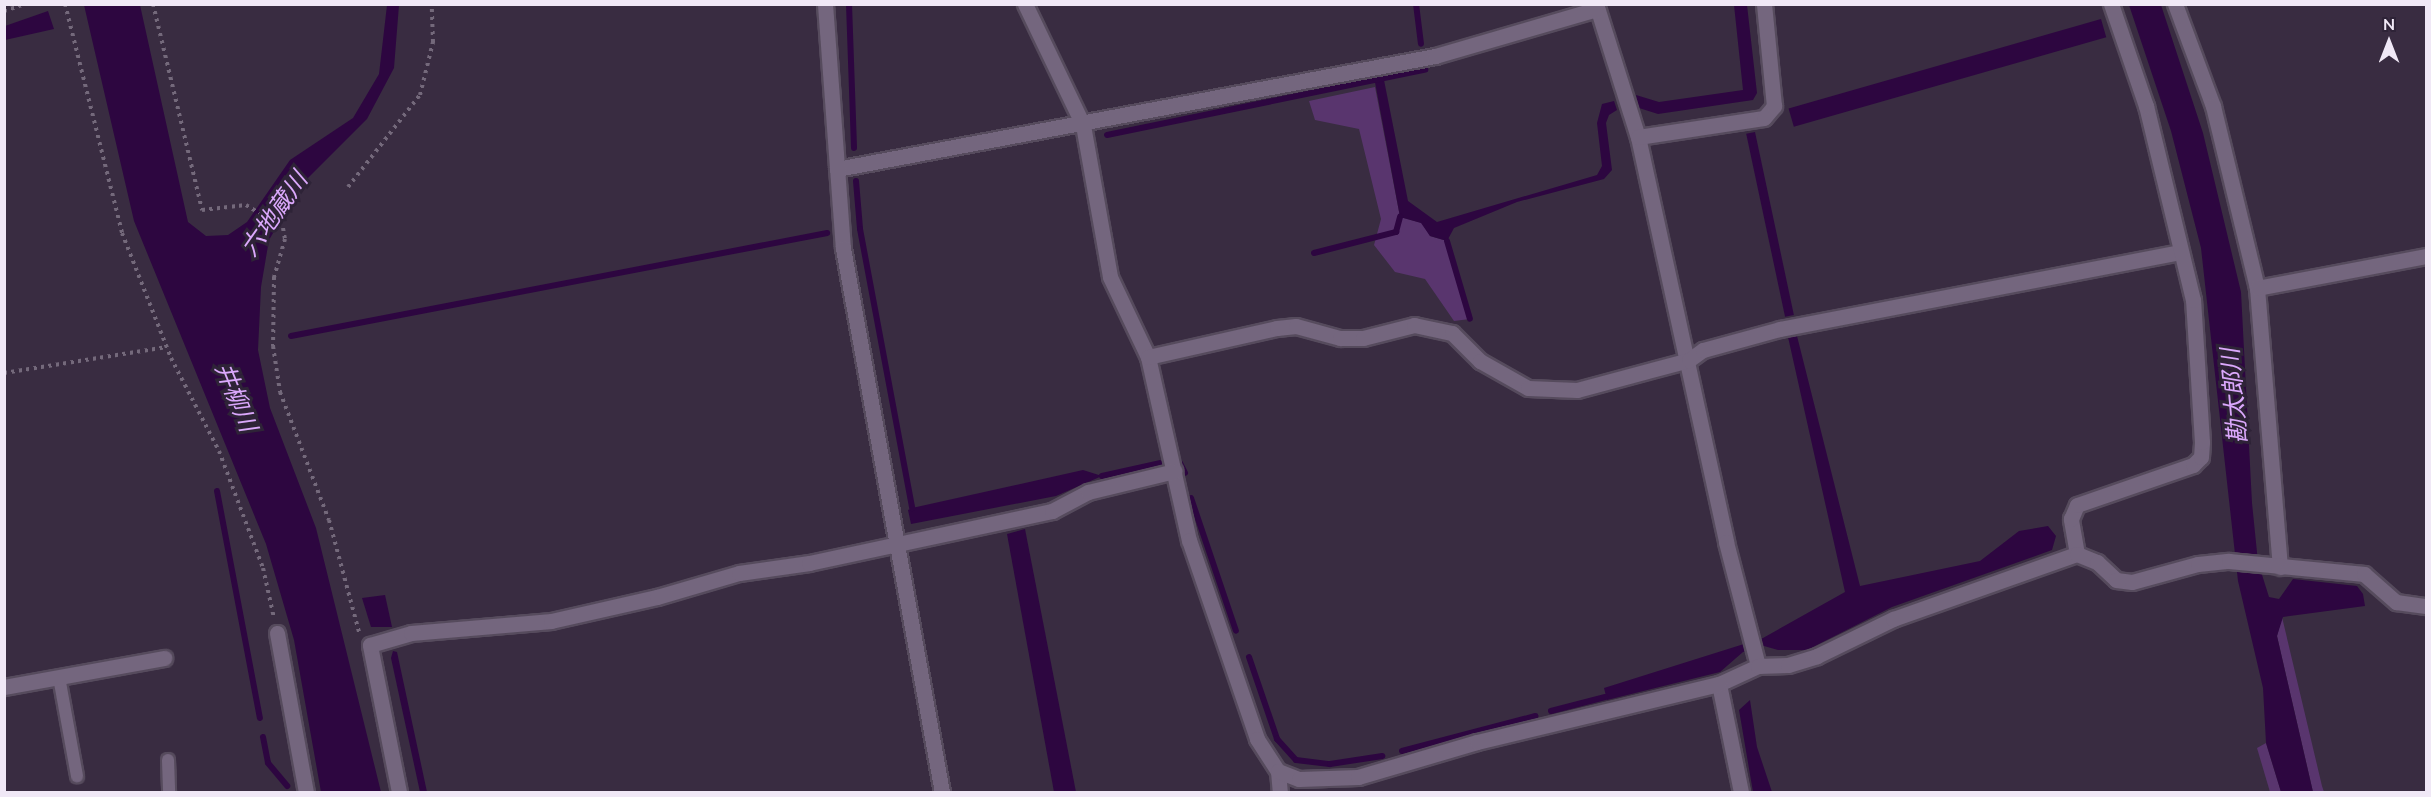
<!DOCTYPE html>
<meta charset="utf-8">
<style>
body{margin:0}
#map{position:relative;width:2431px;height:797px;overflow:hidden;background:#392c41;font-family:Mulish,"Noto Sans JP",sans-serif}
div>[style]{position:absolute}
.green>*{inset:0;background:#59356e}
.water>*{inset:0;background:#2d0640;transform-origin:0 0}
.stream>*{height:6px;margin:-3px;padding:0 3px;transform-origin:3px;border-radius:3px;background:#2d0640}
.path>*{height:4px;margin-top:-2px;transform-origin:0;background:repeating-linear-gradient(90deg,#74697b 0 3px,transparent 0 7.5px)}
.roads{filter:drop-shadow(2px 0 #564b5d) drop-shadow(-2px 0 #564b5d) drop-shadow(0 2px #564b5d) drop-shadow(0 -2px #564b5d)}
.service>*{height:12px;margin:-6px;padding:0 6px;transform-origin:6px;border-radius:6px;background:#74667e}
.minor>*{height:15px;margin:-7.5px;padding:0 7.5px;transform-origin:7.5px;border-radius:7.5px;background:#74667e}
.tertiary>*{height:15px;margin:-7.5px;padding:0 7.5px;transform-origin:7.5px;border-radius:7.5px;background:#74667e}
span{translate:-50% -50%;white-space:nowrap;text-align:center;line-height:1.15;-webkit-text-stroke:6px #2e2337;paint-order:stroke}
.water-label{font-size:24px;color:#dba8fc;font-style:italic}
.frame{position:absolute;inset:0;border:6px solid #f0e8f6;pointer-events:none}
.north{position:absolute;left:2359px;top:12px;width:60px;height:60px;-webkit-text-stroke:4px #2e2337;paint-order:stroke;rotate:0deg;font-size:16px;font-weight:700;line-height:24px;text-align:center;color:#f0e8f6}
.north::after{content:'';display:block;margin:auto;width:21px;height:27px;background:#f0e8f6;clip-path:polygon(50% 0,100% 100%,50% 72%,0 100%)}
</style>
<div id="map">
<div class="green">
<i style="clip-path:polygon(1375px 87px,1400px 217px,1422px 223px,1430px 236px,1447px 241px,1470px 319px,1454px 321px,1425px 279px,1395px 272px,1374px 245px,1381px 219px,1359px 129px,1315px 120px,1309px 101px)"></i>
<i style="clip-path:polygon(2282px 617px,2322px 786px,2324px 792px,2313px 792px,2277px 636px)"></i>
<i style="clip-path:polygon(2266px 743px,2281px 792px,2270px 792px,2257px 748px)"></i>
</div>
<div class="water">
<i style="clip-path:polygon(84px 5px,140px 5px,188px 222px,206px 236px,228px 235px,247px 222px,290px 160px,353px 118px,379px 74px,387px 5px,399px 5px,394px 68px,367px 119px,301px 185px,269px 240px,261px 287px,258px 350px,270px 408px,316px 528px,381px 792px,321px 792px,294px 640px,266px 544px,134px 221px)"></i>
<i style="clip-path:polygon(1734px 5px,1747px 5px,1757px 93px,1753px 100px,1658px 114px,1639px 108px,1636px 95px,1659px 102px,1743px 90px)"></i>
<i style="clip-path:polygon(2129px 5px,2161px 5px,2203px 133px,2241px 292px,2252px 503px,2258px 562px,2269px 597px,2279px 599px,2293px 579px,2357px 586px,2363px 594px,2365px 606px,2283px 617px,2277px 636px,2313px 792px,2281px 792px,2266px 743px,2263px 688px,2238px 581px,2201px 248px,2171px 131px)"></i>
<i style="clip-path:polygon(48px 11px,54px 29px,5px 40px,5px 26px)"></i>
<i style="left:2101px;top:19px;width:19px;height:325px;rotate:74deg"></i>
<i style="clip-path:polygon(1383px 75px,1408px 201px,1437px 222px,1597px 175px,1602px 166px,1597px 123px,1602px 104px,1614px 101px,1617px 110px,1609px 115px,1606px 123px,1612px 170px,1604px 179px,1517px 202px,1454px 228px,1447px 241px,1430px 236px,1421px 223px,1400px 217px,1374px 77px)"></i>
<i style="left:1755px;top:132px;width:187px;height:9px;rotate:78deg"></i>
<i style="clip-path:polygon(1797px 336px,1860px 586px,1980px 561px,2019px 531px,2048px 526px,2056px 536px,2052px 550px,1892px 607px,1807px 650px,1778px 650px,1764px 646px,1743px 652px,1720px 672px,1607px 700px,1604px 688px,1763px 638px,1845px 592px,1788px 337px)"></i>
<i style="clip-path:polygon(1083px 470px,1102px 476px,1056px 496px,911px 524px,908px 510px,912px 508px)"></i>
<i style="clip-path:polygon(1025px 529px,1076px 792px,1054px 792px,1007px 534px)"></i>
<i style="clip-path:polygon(385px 595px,392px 627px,371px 627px,362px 598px)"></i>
<i style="clip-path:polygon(393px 651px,397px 652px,427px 792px,420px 792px,391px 658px)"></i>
<i style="clip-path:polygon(1750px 700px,1757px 747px,1772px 792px,1753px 792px,1739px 710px)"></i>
</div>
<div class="stream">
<i style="left:849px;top:4px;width:144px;rotate:88deg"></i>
<i style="left:1416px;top:4px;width:40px;rotate:82.9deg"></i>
<i style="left:1107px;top:135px;width:325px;rotate:-11.6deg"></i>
<i style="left:856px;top:181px;width:48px;rotate:85.2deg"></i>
<i style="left:860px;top:229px;width:284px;rotate:79.4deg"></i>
<i style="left:1447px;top:241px;width:81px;rotate:73.6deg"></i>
<i style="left:1314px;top:253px;width:85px;rotate:-14.4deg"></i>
<i style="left:1396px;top:232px;width:16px;rotate:-75deg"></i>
<i style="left:291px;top:336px;width:546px;rotate:-10.88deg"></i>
<i style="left:1180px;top:463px;width:11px;rotate:63deg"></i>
<i style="left:1102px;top:476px;width:59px;rotate:-12.6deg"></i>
<i style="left:217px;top:491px;width:231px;rotate:79.3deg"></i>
<i style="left:1191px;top:498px;width:140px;rotate:71.3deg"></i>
<i style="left:1249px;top:657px;width:87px;rotate:71.1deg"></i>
<i style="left:1277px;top:739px;width:28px;rotate:48deg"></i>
<i style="left:1296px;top:760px;width:34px;rotate:7deg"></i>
<i style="left:1330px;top:764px;width:53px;rotate:-8.7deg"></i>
<i style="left:1551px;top:711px;width:56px;rotate:-14.5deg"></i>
<i style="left:263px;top:737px;width:26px;rotate:79deg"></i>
<i style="left:268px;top:763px;width:30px;rotate:50deg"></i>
<i style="left:1402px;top:751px;width:138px;rotate:-14.7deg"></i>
</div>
<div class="path">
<i style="left:65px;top:4px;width:236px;rotate:76deg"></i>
<i style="left:122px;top:233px;width:134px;rotate:68.6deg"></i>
<i style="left:171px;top:358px;width:105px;rotate:62.7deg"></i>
<i style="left:219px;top:451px;width:125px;rotate:69.4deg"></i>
<i style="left:263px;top:568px;width:51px;rotate:77.6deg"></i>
<i style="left:153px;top:4px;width:212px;rotate:76.6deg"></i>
<i style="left:202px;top:210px;width:44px;rotate:-6.5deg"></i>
<i style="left:246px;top:205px;width:44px;rotate:31.9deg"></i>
<i style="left:283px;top:228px;width:11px;rotate:80deg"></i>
<i style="left:285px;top:239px;width:40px;rotate:106deg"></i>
<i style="left:274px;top:277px;width:69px;rotate:90.8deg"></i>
<i style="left:273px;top:346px;width:47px;rotate:81.3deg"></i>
<i style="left:280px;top:392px;width:137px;rotate:69.1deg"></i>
<i style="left:329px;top:520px;width:116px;rotate:75deg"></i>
<i style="left:4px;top:11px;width:22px;rotate:-18deg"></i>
<i style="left:348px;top:187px;width:117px;rotate:-52deg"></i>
<i style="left:420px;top:95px;width:55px;rotate:-76.2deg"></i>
<i style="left:433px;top:42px;width:38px;rotate:-92deg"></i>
<i style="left:4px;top:373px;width:165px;rotate:-9.1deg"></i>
</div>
<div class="roads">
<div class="service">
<i style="left:59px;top:677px;width:101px;rotate:79.7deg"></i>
<i style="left:168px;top:760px;width:32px;rotate:88deg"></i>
</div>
<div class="minor">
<i style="left:1025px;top:4px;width:134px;rotate:64.4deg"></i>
<i style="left:1083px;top:125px;width:154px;rotate:79.9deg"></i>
<i style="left:1110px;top:277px;width:89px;rotate:64.6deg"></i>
<i style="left:1148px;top:357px;width:188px;rotate:77.4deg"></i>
<i style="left:1189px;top:540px;width:210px;rotate:71.1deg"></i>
<i style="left:1257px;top:739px;width:38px;rotate:57deg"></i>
<i style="left:1278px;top:771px;width:21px;rotate:85deg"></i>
<i style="left:1596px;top:4px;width:139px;rotate:72.5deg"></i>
<i style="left:1638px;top:137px;width:414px;rotate:77.7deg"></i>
<i style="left:1726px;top:542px;width:128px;rotate:75.5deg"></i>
<i style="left:1758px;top:666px;width:43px;rotate:155.2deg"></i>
<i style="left:1719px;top:684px;width:110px;rotate:78.5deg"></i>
<i style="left:2175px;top:4px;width:109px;rotate:69.6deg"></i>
<i style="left:2213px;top:106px;width:187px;rotate:76.4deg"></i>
<i style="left:2257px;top:288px;width:280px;rotate:85.3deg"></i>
<i style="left:1638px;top:137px;width:127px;rotate:-8.6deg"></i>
<i style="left:1764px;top:118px;width:16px;rotate:-50deg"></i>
<i style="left:1774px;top:106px;width:102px;rotate:-95.6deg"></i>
<i style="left:837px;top:169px;width:609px;rotate:-10.7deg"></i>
<i style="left:1435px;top:56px;width:169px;rotate:-16.2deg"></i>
<i style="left:2257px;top:288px;width:172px;rotate:-10.7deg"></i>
<i style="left:1148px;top:357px;width:132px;rotate:-12.7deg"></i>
<i style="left:1277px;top:328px;width:19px;rotate:-6deg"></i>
<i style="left:1296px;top:326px;width:46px;rotate:15.3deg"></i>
<i style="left:1340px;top:338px;width:23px"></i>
<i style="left:1363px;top:338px;width:53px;rotate:-14.3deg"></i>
<i style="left:1414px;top:325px;width:39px;rotate:12deg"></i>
<i style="left:1452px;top:333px;width:40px;rotate:45deg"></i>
<i style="left:1480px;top:361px;width:55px;rotate:29.4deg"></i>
<i style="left:1528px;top:388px;width:49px;rotate:2.3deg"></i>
<i style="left:1577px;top:390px;width:116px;rotate:-15deg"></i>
<i style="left:1689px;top:360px;width:17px;rotate:-36deg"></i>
<i style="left:1703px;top:350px;width:80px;rotate:-15.3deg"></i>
<i style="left:1780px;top:329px;width:406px;rotate:-10.9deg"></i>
<i style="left:2077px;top:554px;width:36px;rotate:-100deg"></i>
<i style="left:2071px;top:519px;width:15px;rotate:-67deg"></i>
<i style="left:2077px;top:505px;width:123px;rotate:-19deg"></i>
<i style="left:2193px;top:465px;width:11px;rotate:-45deg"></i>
<i style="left:2201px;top:457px;width:15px;rotate:-86deg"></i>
<i style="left:2202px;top:442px;width:142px;rotate:-93.6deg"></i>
<i style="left:2193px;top:300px;width:200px;rotate:-103.6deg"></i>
<i style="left:2146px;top:106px;width:108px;rotate:-108.9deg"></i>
<i style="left:277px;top:633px;width:162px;rotate:79.7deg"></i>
<i style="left:1758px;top:666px;width:30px;rotate:-2deg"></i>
<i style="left:1788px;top:665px;width:30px;rotate:-17deg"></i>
<i style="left:1817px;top:656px;width:85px;rotate:-26deg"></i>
<i style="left:1893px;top:619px;width:195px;rotate:-19.5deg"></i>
<i style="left:2077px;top:554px;width:22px;rotate:22deg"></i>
<i style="left:2097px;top:562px;width:26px;rotate:43deg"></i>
<i style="left:2116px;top:580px;width:16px;rotate:7deg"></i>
<i style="left:2132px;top:582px;width:68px;rotate:-15.3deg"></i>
<i style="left:2198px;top:564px;width:31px;rotate:-6deg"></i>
<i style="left:2229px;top:561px;width:136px;rotate:5.5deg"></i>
<i style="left:2364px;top:574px;width:43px;rotate:41.2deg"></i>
<i style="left:2396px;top:602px;width:30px;rotate:8deg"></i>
<i style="left:4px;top:687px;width:163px;rotate:-10.3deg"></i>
<i style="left:1278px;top:771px;width:22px;rotate:21deg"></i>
<i style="left:1299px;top:779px;width:59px;rotate:-1.9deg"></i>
<i style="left:1358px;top:777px;width:124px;rotate:-16.4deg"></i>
<i style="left:1477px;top:742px;width:249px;rotate:-13.5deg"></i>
<i style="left:399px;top:792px;width:150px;rotate:-101.2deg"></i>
<i style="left:370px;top:645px;width:43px;rotate:-16.3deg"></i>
<i style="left:411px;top:633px;width:141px;rotate:-4.9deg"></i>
<i style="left:551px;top:621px;width:109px;rotate:-12.8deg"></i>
<i style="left:657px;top:597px;width:85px;rotate:-16.3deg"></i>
<i style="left:739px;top:573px;width:71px;rotate:-8.1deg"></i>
<i style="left:809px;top:563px;width:249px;rotate:-12.1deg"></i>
<i style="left:1052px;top:511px;width:41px;rotate:-27.8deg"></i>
<i style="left:1088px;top:492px;width:89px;rotate:-13.6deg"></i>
</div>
<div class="tertiary">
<i style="left:825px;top:4px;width:245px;rotate:85.8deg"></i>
<i style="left:843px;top:248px;width:553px;rotate:79.69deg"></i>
</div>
</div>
<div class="water-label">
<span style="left:274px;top:214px;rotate:-55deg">六地蔵川</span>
<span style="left:2234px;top:396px;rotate:-95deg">勘太郎川</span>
<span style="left:236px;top:397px;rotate:68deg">井柳川</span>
</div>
<div class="frame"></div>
<div class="north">N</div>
</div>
